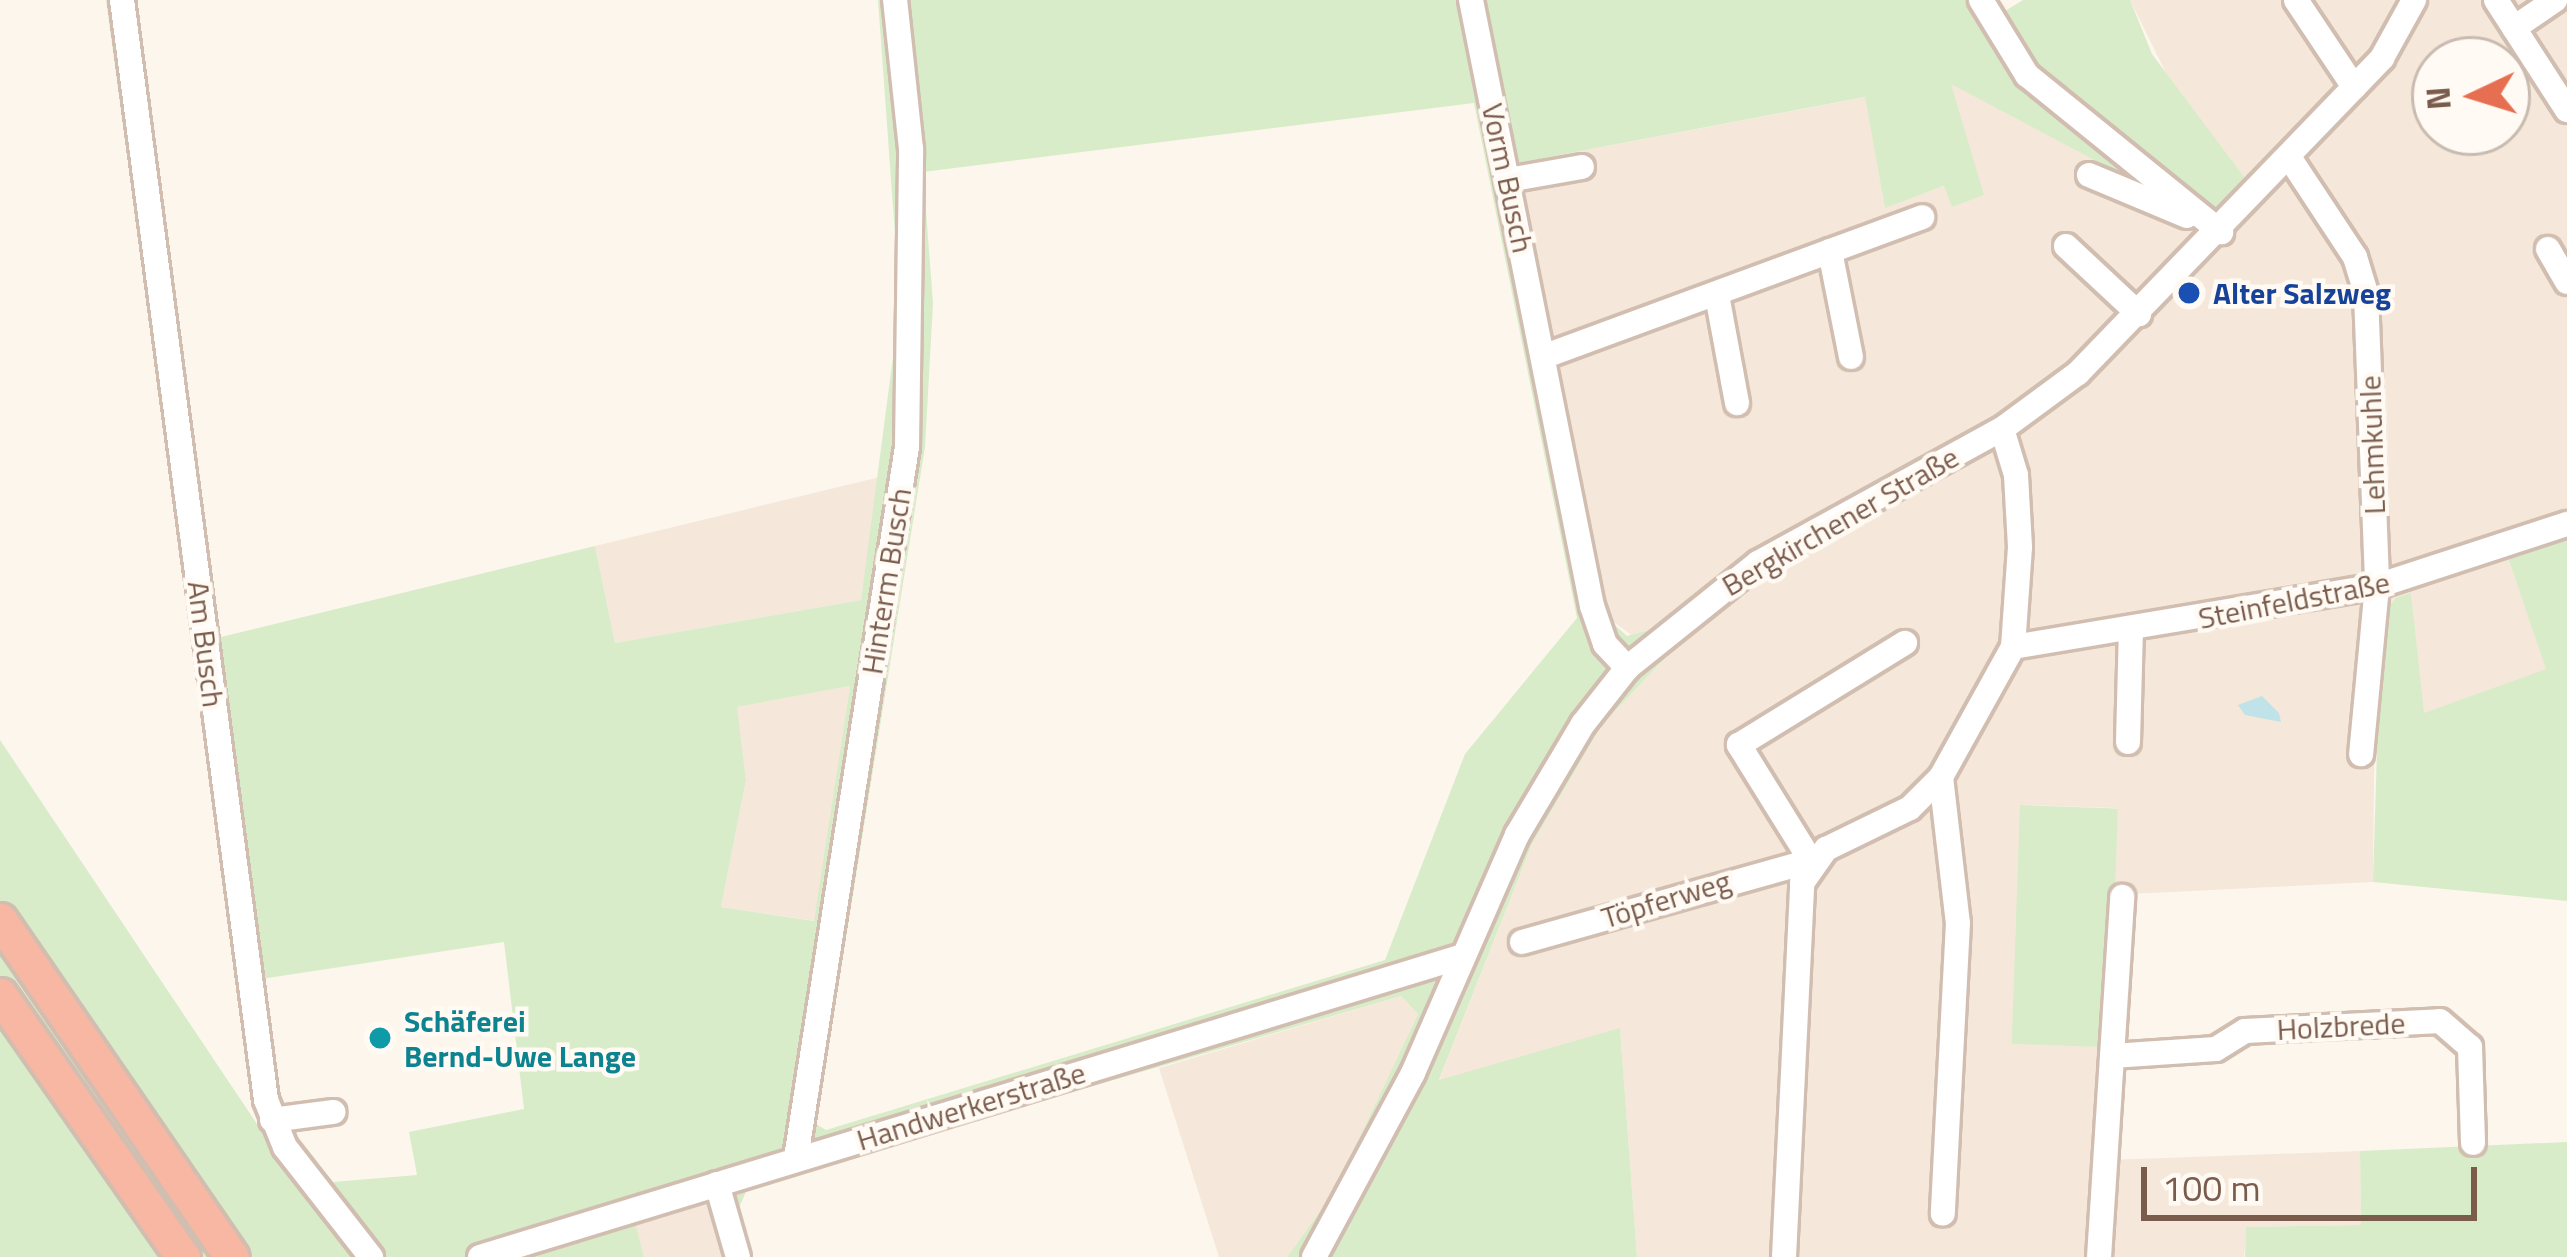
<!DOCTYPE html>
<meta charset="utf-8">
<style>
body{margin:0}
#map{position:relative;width:2567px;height:1257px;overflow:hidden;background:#fdf6ec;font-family:"Titillium Web",sans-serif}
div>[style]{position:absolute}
.residential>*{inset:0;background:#f5e8da}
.green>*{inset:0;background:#d8ecc9;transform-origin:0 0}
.water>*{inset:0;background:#bfe3e8}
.roads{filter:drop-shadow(3px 0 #d1beb0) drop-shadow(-3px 0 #d1beb0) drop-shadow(0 3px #d1beb0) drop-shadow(0 -3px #d1beb0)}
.minor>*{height:24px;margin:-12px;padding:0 12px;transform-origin:12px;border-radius:12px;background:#fff}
.highway>*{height:33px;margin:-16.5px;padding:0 16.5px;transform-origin:16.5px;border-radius:16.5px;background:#f7b7a3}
.dots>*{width:33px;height:33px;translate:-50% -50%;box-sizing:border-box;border:6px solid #fffaf3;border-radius:50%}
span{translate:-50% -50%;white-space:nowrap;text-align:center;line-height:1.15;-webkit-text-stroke:9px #fffaf3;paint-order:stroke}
.street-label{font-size:30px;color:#7a5c4d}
.transit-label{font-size:30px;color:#164399;font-weight:700}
.left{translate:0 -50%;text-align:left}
.culture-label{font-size:30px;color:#0d838f;font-weight:700}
.north{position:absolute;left:2411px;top:36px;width:120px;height:120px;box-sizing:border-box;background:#fffaf3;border:3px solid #cabbb1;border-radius:50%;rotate:266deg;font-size:33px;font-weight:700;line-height:48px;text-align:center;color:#7a5c4d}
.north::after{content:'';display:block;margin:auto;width:42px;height:54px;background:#e76f51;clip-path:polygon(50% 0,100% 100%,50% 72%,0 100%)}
.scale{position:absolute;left:2141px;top:1167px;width:336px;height:54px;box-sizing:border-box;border:6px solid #7a5c4d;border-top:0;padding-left:15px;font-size:36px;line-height:42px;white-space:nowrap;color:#7a5c4d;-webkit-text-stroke:9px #fffaf3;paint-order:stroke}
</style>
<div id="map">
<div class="residential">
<i style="clip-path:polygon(evenodd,2130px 0,2567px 0,2567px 527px,2505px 550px,2547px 669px,2423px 714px,2411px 594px,2375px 689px,2373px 882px,2110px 895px,2118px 808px,2021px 805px,2103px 1051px,2108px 1160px,2360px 1151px,2361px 1225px,2247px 1227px,2244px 1257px,1637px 1257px,1620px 1029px,1439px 1081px,1532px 844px,1602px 725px,1664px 659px,1604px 615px,1517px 163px,1866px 97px,1885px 207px,1945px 186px,1953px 207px,1949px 82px,2207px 220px,2170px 81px,2130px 0,2435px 60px,2507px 60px,2507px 132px,2435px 132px,2435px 60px)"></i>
<i style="clip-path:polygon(880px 477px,861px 600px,615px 643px,595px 546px)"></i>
<i style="clip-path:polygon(850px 686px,815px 921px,721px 907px,746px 780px,736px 707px)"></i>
<i style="clip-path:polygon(1401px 996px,1418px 1014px,1332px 1195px,1287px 1257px,1219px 1257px,1159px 1068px)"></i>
<i style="clip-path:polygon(710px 1200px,726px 1257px,644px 1257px,634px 1223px)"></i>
</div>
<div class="green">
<i style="clip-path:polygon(evenodd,106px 0,131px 0,217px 638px,595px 546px,615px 643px,861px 600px,900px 304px,878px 0,1987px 0,1997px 16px,2023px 0,2130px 0,2152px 54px,2244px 177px,2207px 220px,1951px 84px,1984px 195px,1952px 207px,1944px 186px,1885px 208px,1865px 97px,1517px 163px,1604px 615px,1627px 636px,1646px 631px,1664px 659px,1602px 725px,1532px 844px,1439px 1080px,1620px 1028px,1637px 1257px,1287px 1257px,1332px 1195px,1418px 1014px,1401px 996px,748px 1187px,738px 1210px,751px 1257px,726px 1257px,709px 1200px,635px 1223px,644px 1257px,0 1257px,0 740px,259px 1127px,106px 0,1474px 103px,1577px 618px,1465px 754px,1385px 960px,826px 1130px,816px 1124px,925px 447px,933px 303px,923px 172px,1474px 103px,106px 0,850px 686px,814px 921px,721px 907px,746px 780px,737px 707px,850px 686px,106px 0,504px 942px,524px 1109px,409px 1132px,417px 1175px,333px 1182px,290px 1130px,277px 1101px,261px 979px,504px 942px)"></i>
<i style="clip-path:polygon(2567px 527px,2567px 901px,2373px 882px,2381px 617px,2396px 598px,2411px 593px,2424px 713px,2546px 669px,2505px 549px)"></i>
<i style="left:2020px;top:805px;width:98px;height:239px;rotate:2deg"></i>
<i style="clip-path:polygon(2567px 1142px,2567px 1257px,2245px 1257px,2246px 1227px,2361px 1225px,2360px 1151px)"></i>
</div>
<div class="water">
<i style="clip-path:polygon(2262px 696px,2279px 713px,2281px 722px,2245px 715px,2238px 705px)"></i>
</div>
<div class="roads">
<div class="minor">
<i style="left:122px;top:0;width:1109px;rotate:82.54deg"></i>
<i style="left:266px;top:1100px;width:51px;rotate:68deg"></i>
<i style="left:285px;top:1147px;width:140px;rotate:52deg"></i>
<i style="left:1471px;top:0;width:618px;rotate:78.71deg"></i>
<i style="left:1592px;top:606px;width:40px;rotate:71.1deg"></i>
<i style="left:1605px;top:644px;width:33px;rotate:47deg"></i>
<i style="left:1981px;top:0;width:88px;rotate:58.5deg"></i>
<i style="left:2027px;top:75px;width:250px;rotate:39deg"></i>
<i style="left:2296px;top:0;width:105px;rotate:56.3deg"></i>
<i style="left:2496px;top:0;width:131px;rotate:57.2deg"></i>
<i style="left:2514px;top:28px;width:50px;rotate:-34.3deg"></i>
<i style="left:2289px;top:157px;width:120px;rotate:56.6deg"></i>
<i style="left:2355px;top:257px;width:39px;rotate:73deg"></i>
<i style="left:2366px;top:294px;width:292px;rotate:87.8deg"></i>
<i style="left:2377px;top:586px;width:169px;rotate:95.4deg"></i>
<i style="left:2089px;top:175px;width:106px;rotate:22.7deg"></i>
<i style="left:1508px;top:180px;width:75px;rotate:-10deg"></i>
<i style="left:2066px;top:246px;width:100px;rotate:43deg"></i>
<i style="left:2548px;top:249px;width:38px;rotate:60deg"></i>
<i style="left:1830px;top:251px;width:108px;rotate:78.8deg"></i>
<i style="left:1717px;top:295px;width:110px;rotate:79.5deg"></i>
<i style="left:1545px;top:356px;width:402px;rotate:-20.2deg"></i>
<i style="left:2013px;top:647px;width:369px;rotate:-9.5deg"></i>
<i style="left:2377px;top:586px;width:200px;rotate:-18.1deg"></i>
<i style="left:2128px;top:742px;width:111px;rotate:-88.5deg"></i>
<i style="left:1941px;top:777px;width:147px;rotate:83.4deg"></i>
<i style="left:1958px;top:923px;width:291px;rotate:93deg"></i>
<i style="left:1522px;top:942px;width:300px;rotate:-15.7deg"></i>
<i style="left:1811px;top:861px;width:137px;rotate:-121.8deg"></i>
<i style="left:1739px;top:745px;width:195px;rotate:-31.6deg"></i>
<i style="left:2112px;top:1056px;width:104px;rotate:-3.9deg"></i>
<i style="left:2216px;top:1049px;width:34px;rotate:-32deg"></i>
<i style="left:2245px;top:1031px;width:195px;rotate:-2.9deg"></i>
<i style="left:2440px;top:1021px;width:40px;rotate:41deg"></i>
<i style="left:2470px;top:1047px;width:96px;rotate:88.2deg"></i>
<i style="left:272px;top:1120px;width:62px;rotate:-7.5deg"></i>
<i style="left:796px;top:1158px;width:720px;rotate:-81.13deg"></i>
<i style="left:907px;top:447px;width:298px;rotate:-89.2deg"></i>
<i style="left:911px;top:149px;width:150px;rotate:-96.1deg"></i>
<i style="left:717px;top:1184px;width:76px;rotate:74deg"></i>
<i style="left:480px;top:1257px;width:1028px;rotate:-17.02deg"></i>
<i style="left:1314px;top:1257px;width:209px;rotate:-61.7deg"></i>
<i style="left:1413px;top:1073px;width:260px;rotate:-66.4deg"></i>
<i style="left:1517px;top:835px;width:129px;rotate:-59.3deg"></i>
<i style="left:1583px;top:724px;width:71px;rotate:-51.8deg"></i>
<i style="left:1627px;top:668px;width:168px;rotate:-38.7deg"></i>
<i style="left:1758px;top:563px;width:278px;rotate:-28.8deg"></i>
<i style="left:2002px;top:429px;width:94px;rotate:-36.4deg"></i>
<i style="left:2078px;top:373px;width:438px;rotate:-46deg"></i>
<i style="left:2382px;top:58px;width:66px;rotate:-61.1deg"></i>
<i style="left:1784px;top:1257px;width:374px;rotate:-87.2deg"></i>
<i style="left:1802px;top:883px;width:42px;rotate:-54.8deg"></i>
<i style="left:1826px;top:849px;width:93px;rotate:-26deg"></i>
<i style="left:1910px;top:808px;width:44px;rotate:-45deg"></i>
<i style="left:1941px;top:777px;width:149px;rotate:-61deg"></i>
<i style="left:2013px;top:647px;width:100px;rotate:-86deg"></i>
<i style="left:2020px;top:547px;width:72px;rotate:-93.2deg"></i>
<i style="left:2016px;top:475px;width:48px;rotate:-106.9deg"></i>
<i style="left:2099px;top:1257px;width:361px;rotate:-86.3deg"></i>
</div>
<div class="highway">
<i style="left:0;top:920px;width:409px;rotate:55.5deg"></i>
<i style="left:0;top:995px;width:320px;rotate:55.1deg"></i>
</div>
</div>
<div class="dots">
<i style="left:2189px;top:293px;background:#1a4fb4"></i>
<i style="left:380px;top:1038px;background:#0f9aa8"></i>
</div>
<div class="street-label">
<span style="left:1508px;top:178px;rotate:78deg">Vorm Busch</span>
<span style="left:2372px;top:445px;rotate:-92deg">Lehmkuhle</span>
<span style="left:1840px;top:521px;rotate:-30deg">Bergkirchener Straße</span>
<span style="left:886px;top:581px;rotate:-81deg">Hinterm Busch</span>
<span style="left:2294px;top:600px;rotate:-11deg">Steinfeldstraße</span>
<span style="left:206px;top:644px;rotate:83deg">Am Busch</span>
<span style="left:1666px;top:899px;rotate:-17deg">Töpferweg</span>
<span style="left:2341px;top:1026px;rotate:-3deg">Holzbrede</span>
<span style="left:971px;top:1106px;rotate:-17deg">Handwerkerstraße</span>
</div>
<div class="transit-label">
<span class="left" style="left:2213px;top:293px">Alter Salzweg</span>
</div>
<div class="culture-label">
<span class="left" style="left:404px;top:1038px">Schäferei<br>Bernd-Uwe Lange</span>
</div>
<div class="north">N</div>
<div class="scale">100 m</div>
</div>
